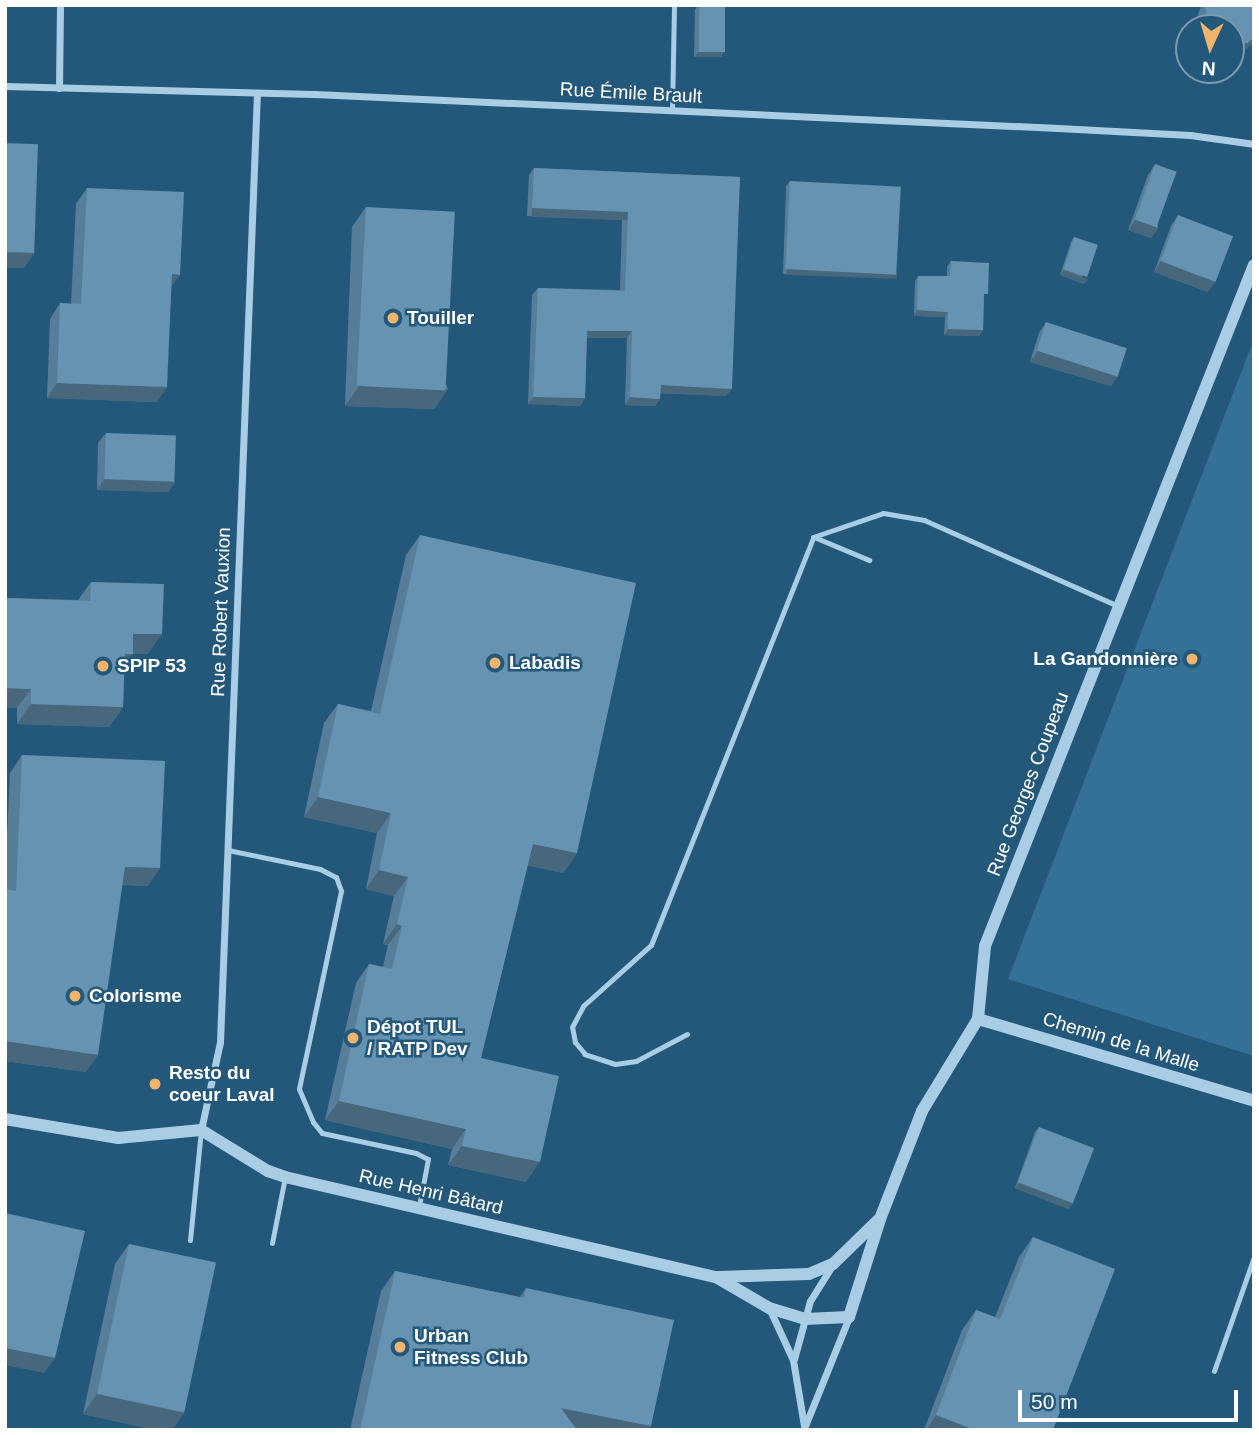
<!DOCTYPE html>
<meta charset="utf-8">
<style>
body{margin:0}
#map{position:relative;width:1259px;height:1435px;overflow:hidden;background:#24587b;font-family:Helvetica,sans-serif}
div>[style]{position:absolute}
.green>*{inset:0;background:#357197}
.service>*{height:5px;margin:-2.5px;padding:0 2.5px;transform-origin:2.5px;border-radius:2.5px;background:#a8cde5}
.minor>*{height:7px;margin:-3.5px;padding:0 3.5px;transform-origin:3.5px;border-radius:3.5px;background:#a8cde5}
.tertiary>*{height:12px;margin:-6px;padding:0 6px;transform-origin:6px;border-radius:6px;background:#a8cde5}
.wall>*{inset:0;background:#577e98}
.shaded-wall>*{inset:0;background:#47677c;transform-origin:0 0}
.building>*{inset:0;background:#6593b1;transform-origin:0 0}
.dots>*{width:19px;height:19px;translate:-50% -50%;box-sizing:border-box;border:4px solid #24587b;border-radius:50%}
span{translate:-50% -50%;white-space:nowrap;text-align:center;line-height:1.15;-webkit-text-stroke:5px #24587b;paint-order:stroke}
.street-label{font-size:19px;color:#fff}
.poi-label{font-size:19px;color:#fff;font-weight:700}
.left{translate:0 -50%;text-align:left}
.right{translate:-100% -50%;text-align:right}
.frame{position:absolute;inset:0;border:7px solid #fff;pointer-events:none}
.north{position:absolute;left:1175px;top:14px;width:70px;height:70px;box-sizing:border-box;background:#24587b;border:2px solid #7c9bb0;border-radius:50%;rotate:184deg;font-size:19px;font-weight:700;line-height:28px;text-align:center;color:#fff}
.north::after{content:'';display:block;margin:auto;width:24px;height:32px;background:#efb36c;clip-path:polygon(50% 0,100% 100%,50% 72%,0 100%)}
.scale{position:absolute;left:1018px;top:1390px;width:220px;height:32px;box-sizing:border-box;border:4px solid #fff;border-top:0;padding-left:9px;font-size:21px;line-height:24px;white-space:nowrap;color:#fff;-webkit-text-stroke:5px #24587b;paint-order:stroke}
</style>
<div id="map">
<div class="green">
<i style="clip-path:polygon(1254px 339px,1254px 1056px,1008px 979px)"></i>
</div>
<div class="service">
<i style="left:672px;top:111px;width:106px;rotate:-88.9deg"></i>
<i style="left:814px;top:537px;width:60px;rotate:22.7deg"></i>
<i style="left:228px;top:850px;width:94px;rotate:11.7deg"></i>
<i style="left:320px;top:869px;width:18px;rotate:27deg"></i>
<i style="left:336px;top:877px;width:15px;rotate:70deg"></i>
<i style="left:341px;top:891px;width:202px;rotate:102deg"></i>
<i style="left:299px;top:1089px;width:36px;rotate:67deg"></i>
<i style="left:313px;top:1122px;width:14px;rotate:51deg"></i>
<i style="left:322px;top:1133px;width:96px;rotate:12deg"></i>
<i style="left:416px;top:1153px;width:13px;rotate:27deg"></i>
<i style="left:428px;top:1159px;width:48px;rotate:100.8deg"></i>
<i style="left:687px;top:1034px;width:58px;rotate:152.1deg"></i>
<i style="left:636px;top:1061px;width:21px;rotate:172deg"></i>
<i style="left:615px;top:1064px;width:32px;rotate:-162deg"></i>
<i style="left:585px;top:1054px;width:16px;rotate:-130deg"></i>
<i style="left:575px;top:1042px;width:15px;rotate:-101deg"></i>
<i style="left:572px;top:1027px;width:24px;rotate:-62deg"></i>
<i style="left:583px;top:1006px;width:91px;rotate:-41.9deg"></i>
<i style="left:651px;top:945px;width:439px;rotate:-68.3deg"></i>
<i style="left:813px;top:537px;width:74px;rotate:-18.9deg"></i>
<i style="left:883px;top:513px;width:42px;rotate:9.7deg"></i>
<i style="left:924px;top:520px;width:212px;rotate:23.9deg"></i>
<i style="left:190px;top:1240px;width:111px;rotate:-84.3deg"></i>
<i style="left:272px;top:1243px;width:67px;rotate:-78.9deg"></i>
<i style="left:1214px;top:1371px;width:121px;rotate:-70.7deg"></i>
</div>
<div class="minor">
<i style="left:5px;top:86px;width:309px;rotate:1.5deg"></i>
<i style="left:314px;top:94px;width:745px;rotate:2.62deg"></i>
<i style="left:1058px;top:128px;width:132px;rotate:3deg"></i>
<i style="left:1190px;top:135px;width:65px;rotate:8deg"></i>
<i style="left:59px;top:88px;width:83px;rotate:-89.3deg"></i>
<i style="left:201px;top:1130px;width:90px;rotate:-77.8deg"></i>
<i style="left:220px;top:1042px;width:950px;rotate:-87.77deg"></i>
<i style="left:769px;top:1308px;width:57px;rotate:65.2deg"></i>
<i style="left:793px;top:1360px;width:67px;rotate:80.5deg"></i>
<i style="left:794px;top:1359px;width:60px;rotate:-74.6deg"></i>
<i style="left:810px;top:1301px;width:40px;rotate:-58deg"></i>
<i style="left:805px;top:1426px;width:118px;rotate:-68deg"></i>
</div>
<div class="tertiary">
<i style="left:978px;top:1019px;width:288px;rotate:16.5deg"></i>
<i style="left:5px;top:1119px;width:115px;rotate:9.5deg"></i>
<i style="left:118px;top:1138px;width:83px;rotate:-5.5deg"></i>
<i style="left:201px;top:1130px;width:79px;rotate:31.5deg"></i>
<i style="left:268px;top:1171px;width:18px;rotate:19deg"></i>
<i style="left:285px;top:1177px;width:442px;rotate:13.1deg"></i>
<i style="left:716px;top:1277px;width:61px;rotate:30.3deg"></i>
<i style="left:769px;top:1308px;width:38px;rotate:17deg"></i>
<i style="left:805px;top:1319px;width:44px;rotate:-2.6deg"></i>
<i style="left:849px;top:1317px;width:103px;rotate:-72.4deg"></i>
<i style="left:880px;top:1219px;width:116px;rotate:-68.7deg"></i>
<i style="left:922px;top:1111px;width:108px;rotate:-58.7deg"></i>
<i style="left:978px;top:1019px;width:73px;rotate:-84.5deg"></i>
<i style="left:985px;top:946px;width:732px;rotate:-68.45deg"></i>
<i style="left:719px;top:1277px;width:90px;rotate:-1.9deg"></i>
<i style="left:809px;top:1274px;width:26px;rotate:-23deg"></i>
<i style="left:833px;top:1264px;width:62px;rotate:-44.3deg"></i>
</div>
<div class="wall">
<i style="clip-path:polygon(698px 5px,724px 52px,721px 57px,694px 57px,695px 10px)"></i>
<i style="clip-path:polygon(1202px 5px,1254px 5px,1254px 43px,1240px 53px,1231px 53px,1231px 28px,1200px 28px,1198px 14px)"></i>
<i style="clip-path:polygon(1155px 164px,1158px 228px,1151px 238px,1128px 230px,1148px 175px)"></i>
<i style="clip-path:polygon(534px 168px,740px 177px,726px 396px,660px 393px,660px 399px,655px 406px,625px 405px,627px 338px,587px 338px,585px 398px,580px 406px,528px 404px,532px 295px,538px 288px,620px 290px,622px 220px,527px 216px,529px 175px)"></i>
<i style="clip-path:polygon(790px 181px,897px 273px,893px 278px,783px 274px,786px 186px)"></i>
<i style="clip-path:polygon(87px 188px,171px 288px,157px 402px,47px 398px,50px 319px,60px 303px,71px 304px,76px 204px)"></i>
<i style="clip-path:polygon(366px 207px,448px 389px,434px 409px,345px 406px,352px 227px)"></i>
<i style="clip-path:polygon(1178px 215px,1208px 292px,1154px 272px,1171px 226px)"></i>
<i style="clip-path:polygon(1074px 237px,1084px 284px,1060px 275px,1071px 242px)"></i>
<i style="clip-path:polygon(951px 261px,984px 299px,983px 330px,979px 336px,944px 335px,945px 317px,914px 316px,915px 281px,918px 276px,947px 276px,947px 267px)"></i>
<i style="clip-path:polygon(1046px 322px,1118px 376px,1111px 386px,1030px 362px,1039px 333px)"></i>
<i style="clip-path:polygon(106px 433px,175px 482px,168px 492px,97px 490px,98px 443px)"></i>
<i style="clip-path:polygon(420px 535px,577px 853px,563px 873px,527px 865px,481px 1058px,526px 1182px,448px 1165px,452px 1149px,325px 1120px,356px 983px,369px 964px,383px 967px,388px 945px,383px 944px,394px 896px,366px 889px,377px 833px,304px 817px,324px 723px,338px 704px,371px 711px,406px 555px)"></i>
<i style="clip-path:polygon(91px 582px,148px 654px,133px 654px,124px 666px,123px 707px,109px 727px,17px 724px,17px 708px,5px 708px,5px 598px,78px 600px)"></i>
<i style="clip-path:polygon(22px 755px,148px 886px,122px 885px,86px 1072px,5px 1061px,5px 878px,10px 773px)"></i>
<i style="clip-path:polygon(1039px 1127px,1073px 1203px,1069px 1209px,1015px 1188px,1035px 1132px)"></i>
<i style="clip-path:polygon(1033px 1237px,1053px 1430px,924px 1430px,962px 1330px,976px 1310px,995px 1317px,1019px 1257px)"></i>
<i style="clip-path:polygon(129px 1244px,184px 1413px,172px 1430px,155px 1430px,83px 1414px,115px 1264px)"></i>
<i style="clip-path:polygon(395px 1271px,520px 1297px,526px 1288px,649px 1430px,350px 1430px,381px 1291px)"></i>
</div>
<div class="shaded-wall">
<i style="clip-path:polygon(1254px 38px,1254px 43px,1240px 53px,1231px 53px,1231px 43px)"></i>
<i style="clip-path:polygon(698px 52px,724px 52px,721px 57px,694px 57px)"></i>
<i style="left:532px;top:208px;width:96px;height:9px;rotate:2deg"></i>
<i style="clip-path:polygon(1136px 220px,1158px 228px,1151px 238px,1128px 230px)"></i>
<i style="clip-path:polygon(5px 252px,35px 253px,24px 268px,5px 268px)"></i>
<i style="clip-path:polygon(1161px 261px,1215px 282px,1208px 292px,1154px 272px)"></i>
<i style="left:787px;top:269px;width:110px;height:6px;rotate:2deg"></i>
<i style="clip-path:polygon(1064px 270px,1088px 279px,1084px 284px,1060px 275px)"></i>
<i style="clip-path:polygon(172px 274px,180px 275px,169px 290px)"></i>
<i style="clip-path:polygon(917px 310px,948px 312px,945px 317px,914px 316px)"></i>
<i style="clip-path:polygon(948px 329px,983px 330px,979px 336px,944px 335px)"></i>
<i style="clip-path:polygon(587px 331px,632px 331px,627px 338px,582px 338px)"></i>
<i style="clip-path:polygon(1038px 351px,1118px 376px,1111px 386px,1030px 362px)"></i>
<i style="clip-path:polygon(57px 383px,167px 387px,157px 402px,47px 398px)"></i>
<i style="clip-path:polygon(661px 385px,732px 389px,726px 396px,655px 393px)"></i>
<i style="clip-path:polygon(359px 386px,448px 389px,434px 409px,345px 406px)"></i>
<i style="clip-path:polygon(533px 397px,585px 398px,580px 406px,528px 404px)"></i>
<i style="clip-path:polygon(630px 397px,660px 399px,655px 406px,625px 405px)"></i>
<i style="clip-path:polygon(104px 479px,175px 482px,168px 492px,97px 490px)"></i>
<i style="clip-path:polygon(133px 634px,162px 634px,148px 654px,133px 654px,119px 674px,119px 654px)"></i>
<i style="clip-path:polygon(5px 688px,31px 689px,17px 708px,5px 708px)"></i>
<i style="clip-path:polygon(31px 704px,123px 707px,109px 727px,17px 724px)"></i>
<i style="clip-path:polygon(318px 797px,391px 813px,377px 833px,304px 817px)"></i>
<i style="clip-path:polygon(533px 844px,577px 853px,563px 873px,519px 864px)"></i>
<i style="clip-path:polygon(125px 867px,160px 868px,148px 886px,112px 884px)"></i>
<i style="clip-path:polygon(379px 870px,408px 877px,394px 896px,366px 889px)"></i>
<i style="clip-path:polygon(397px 924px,402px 926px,388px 945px,383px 944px)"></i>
<i style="clip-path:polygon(5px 1041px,98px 1055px,86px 1072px,5px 1061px)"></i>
<i style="clip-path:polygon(339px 1101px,466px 1129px,452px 1149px,325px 1120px)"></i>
<i style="clip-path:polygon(462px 1146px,540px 1162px,526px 1182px,448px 1165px)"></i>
<i style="clip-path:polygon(1019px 1183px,1073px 1203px,1069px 1209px,1015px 1188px)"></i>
<i style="clip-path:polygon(5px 1348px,55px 1358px,44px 1373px,5px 1365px)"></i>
<i style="clip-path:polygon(97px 1394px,184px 1413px,172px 1430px,155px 1430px,83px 1414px)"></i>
<i style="clip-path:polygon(561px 1408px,651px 1426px,649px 1430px,555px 1430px)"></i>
<i style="clip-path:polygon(936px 1415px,975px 1430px,926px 1430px)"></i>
</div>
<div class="building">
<i style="left:699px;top:5px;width:26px;height:47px"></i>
<i style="clip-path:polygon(1205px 5px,1254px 5px,1254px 38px,1247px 43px,1231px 43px,1231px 28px,1210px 28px,1208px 26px)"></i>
<i style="left:5px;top:143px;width:33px;height:109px;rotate:2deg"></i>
<i style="left:1155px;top:164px;width:23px;height:59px;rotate:20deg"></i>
<i style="clip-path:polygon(534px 168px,740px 177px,732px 389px,661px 385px,660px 399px,630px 397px,632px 331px,587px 331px,585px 398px,533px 397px,538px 288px,625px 291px,628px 212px,532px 208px)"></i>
<i style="left:790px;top:181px;width:111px;height:88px;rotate:3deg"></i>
<i style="clip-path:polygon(87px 188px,184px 192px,180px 275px,172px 274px,167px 387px,57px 383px,60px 303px,81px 304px)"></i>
<i style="left:366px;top:207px;width:89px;height:179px;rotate:3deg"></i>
<i style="left:1178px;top:215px;width:59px;height:49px;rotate:21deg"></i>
<i style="left:1074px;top:237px;width:25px;height:34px;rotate:18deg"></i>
<i style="clip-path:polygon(951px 261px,989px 263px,988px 294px,984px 294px,983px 330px,948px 329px,948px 312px,917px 310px,918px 276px,950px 276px)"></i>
<i style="left:1046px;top:322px;width:85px;height:30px;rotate:18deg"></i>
<i style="left:106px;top:433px;width:70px;height:46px;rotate:2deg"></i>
<i style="clip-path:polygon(420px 535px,636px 583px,577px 853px,533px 844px,481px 1058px,559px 1076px,540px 1162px,462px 1146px,466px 1129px,339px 1101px,369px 964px,392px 969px,402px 926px,397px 924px,408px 877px,379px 870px,391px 813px,318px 797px,338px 704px,380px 714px)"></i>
<i style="clip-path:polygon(91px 582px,164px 584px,162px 634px,133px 634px,133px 654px,125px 654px,123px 707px,31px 704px,31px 689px,5px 688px,5px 598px,90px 601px)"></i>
<i style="clip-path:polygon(22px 755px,165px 761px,160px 868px,125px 867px,98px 1055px,5px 1041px,5px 889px,16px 891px)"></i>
<i style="left:1039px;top:1127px;width:59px;height:59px;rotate:21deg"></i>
<i style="clip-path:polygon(5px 1213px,85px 1231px,55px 1358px,5px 1348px)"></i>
<i style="clip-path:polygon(1033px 1237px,1115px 1269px,1053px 1430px,975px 1430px,936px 1415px,976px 1310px,1000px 1319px)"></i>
<i style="left:129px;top:1244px;width:89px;height:153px;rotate:12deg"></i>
<i style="clip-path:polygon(395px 1271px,524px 1298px,526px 1288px,674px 1320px,651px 1426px,561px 1408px,577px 1430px,360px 1430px)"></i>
</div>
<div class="dots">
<i style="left:393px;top:318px;background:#efb36c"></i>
<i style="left:1192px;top:659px;background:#efb36c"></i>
<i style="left:495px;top:663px;background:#efb36c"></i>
<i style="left:103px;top:666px;background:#efb36c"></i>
<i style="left:75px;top:996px;background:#efb36c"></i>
<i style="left:353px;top:1038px;background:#efb36c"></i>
<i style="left:155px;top:1084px;background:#efb36c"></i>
<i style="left:400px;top:1347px;background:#efb36c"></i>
</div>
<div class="street-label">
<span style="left:631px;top:93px;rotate:3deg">Rue Émile Brault</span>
<span style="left:221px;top:612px;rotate:-88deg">Rue Robert Vauxion</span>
<span style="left:1028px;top:784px;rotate:-69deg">Rue Georges Coupeau</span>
<span style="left:1121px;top:1042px;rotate:17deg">Chemin de la Malle</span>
<span style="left:431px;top:1192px;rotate:13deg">Rue Henri Bâtard</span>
</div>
<div class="poi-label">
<span class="left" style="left:407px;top:318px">Touiller</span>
<span class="right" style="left:1178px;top:659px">La Gandonnière</span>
<span class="left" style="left:509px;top:663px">Labadis</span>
<span class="left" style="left:117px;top:666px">SPIP 53</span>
<span class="left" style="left:89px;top:996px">Colorisme</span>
<span class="left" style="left:367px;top:1038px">Dépot TUL<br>/ RATP Dev</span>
<span class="left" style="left:169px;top:1084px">Resto du<br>coeur Laval</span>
<span class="left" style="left:414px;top:1347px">Urban<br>Fitness Club</span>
</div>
<div class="frame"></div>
<div class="north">N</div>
<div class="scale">50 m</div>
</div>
